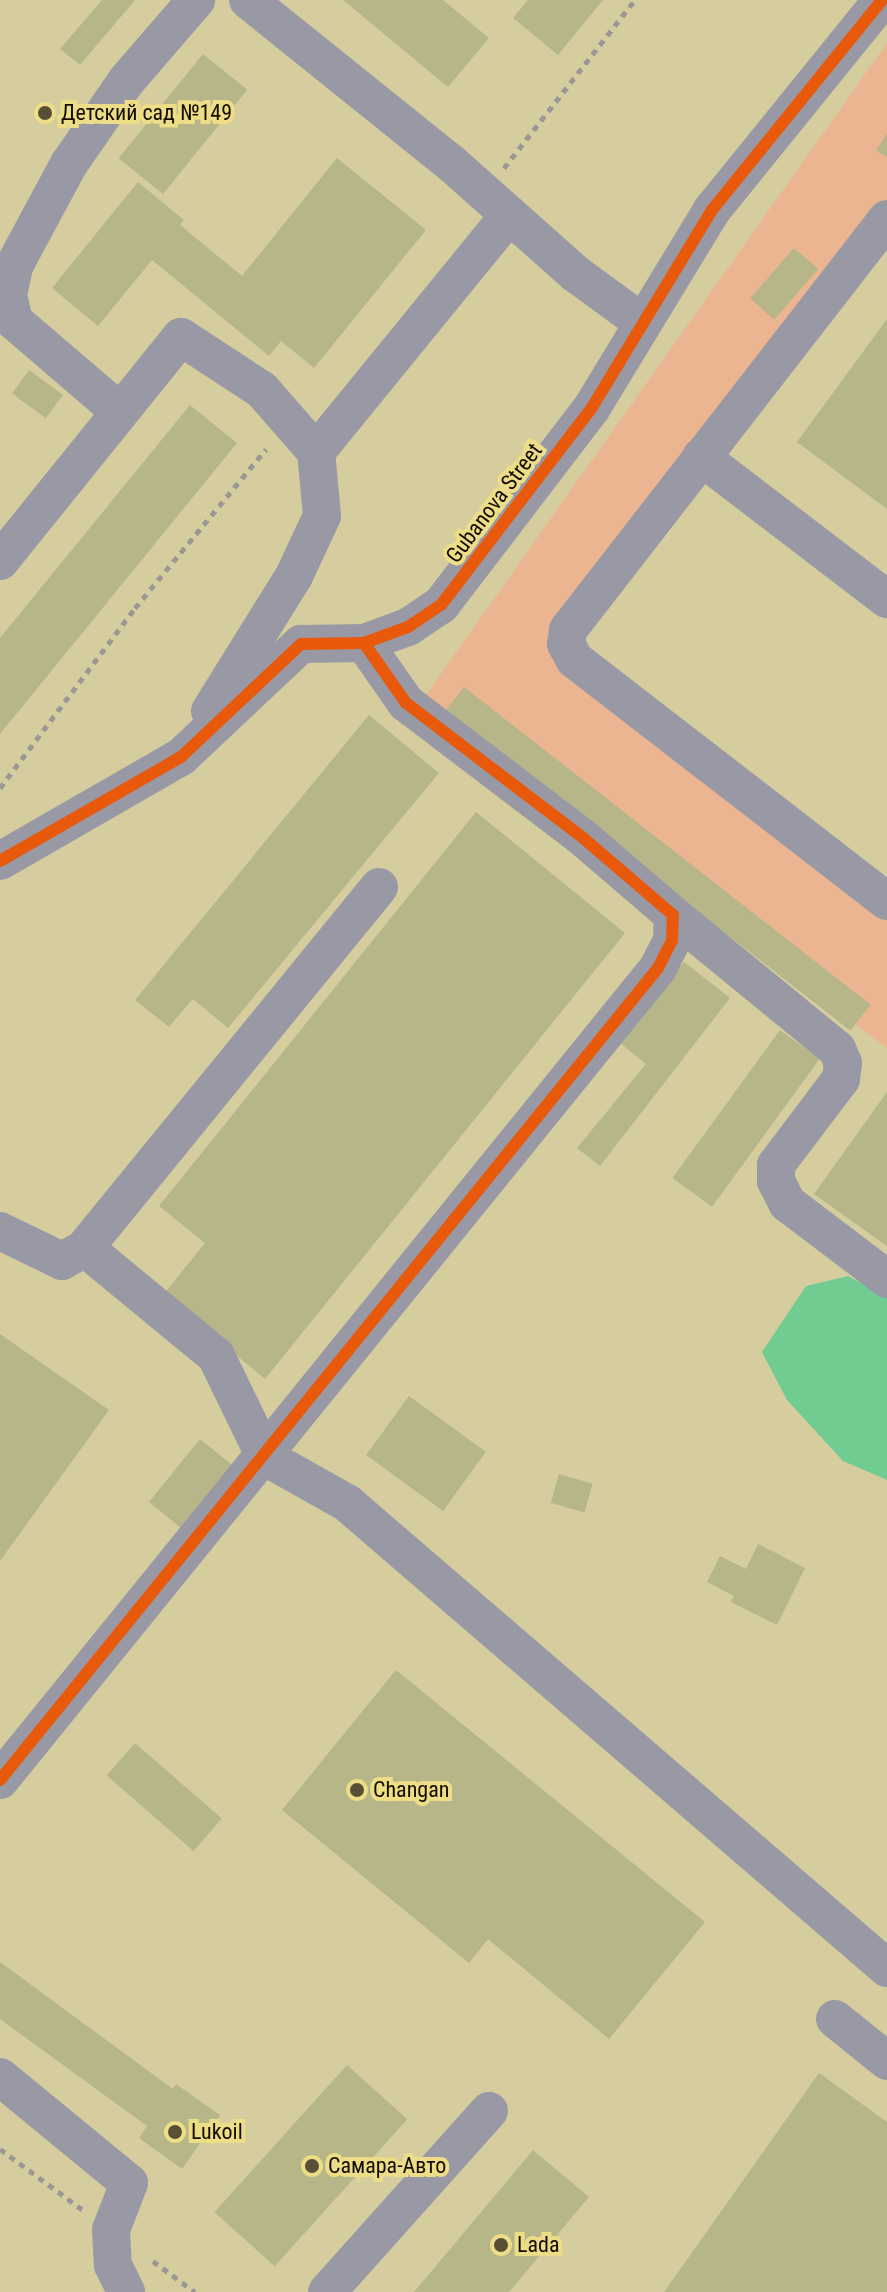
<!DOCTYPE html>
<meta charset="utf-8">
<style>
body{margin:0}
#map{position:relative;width:887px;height:2292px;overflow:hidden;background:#d6cd9e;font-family:"Roboto Condensed",sans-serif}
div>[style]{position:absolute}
.green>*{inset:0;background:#eab590}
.water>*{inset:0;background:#70cc91}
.building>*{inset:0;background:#b6b689;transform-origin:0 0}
.path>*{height:5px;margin-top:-2.5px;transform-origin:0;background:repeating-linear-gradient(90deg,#9a9794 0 6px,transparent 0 12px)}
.minor>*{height:38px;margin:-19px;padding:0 19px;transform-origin:19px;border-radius:19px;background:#9999a5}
.cycleway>*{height:12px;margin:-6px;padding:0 6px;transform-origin:6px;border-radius:6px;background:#e8590c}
.dots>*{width:22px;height:22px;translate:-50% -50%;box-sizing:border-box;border:4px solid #eddd87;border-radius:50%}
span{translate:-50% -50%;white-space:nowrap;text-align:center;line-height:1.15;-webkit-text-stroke:8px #eddd87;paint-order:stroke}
.poi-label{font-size:22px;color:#120d00}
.left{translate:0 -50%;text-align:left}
.street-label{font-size:22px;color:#120d00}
</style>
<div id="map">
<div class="green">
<i style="clip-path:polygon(887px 43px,887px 201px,568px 630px,887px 886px,887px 1048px,421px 702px)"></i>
</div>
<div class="water">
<i style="clip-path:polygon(848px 1276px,887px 1297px,887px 1480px,843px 1461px,787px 1400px,762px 1352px,806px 1286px)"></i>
</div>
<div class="building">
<i style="clip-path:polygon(102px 0,135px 0,80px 65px,60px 49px)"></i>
<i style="clip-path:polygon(343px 0,443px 0,489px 38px,448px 87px)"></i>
<i style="clip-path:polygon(528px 0,603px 0,558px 55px,513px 18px)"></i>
<i style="left:203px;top:54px;width:57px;height:134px;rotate:39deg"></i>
<i style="clip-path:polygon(887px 134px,887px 157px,876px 150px)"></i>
<i style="clip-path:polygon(337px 158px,426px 230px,314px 368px,281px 341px,269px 356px,152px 260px,98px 326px,52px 288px,138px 182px,184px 220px,180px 225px,242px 276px)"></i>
<i style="left:794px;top:248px;width:32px;height:67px;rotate:41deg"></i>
<i style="clip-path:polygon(887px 319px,887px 509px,797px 442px)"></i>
<i style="left:29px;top:370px;width:42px;height:29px;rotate:36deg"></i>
<i style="clip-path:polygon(190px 405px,237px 443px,0 734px,0 638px)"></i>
<i style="left:464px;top:687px;width:516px;height:33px;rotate:38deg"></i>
<i style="clip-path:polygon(369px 715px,439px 773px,228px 1028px,193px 999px,169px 1027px,135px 1000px)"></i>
<i style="clip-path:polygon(476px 812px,625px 933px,265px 1379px,163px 1295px,205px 1243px,159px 1206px)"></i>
<i style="clip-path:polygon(684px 962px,730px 998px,600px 1166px,577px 1148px,646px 1064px,620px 1043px)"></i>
<i style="left:780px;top:1030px;width:49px;height:183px;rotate:36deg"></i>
<i style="clip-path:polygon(887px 1092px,887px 1246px,814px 1194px)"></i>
<i style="clip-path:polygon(0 1334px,109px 1410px,0 1561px)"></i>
<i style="left:409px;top:1396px;width:95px;height:73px;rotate:36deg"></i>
<i style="left:200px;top:1439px;width:50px;height:81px;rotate:39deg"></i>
<i style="left:559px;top:1474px;width:35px;height:30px;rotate:16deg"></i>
<i style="clip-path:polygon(758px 1544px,805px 1568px,777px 1625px,731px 1602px,734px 1596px,707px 1582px,720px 1556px,746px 1569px)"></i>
<i style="clip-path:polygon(396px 1670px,705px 1922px,609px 2039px,488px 1939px,469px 1963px,282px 1810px)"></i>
<i style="left:135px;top:1743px;width:115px;height:43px;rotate:41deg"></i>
<i style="clip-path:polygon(0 1962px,173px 2089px,176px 2084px,220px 2115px,182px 2169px,139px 2138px,147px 2126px,0 2019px)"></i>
<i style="left:347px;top:2065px;width:81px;height:198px;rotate:42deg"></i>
<i style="clip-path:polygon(819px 2073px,887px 2122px,887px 2292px,664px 2292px)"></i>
<i style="clip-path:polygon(533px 2150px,589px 2197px,509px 2292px,414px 2292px)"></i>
</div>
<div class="path">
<i style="left:504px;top:168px;width:213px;rotate:-52.1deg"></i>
<i style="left:0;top:788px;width:225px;rotate:-53.1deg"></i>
<i style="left:135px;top:608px;width:206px;rotate:-50.5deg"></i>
<i style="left:0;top:2149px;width:103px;rotate:36.3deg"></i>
<i style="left:153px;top:2261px;width:52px;rotate:36.4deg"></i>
</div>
<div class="minor">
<i style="left:248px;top:0;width:262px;rotate:38.8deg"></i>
<i style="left:452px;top:164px;width:166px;rotate:41.6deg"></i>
<i style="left:576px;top:274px;width:83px;rotate:36.2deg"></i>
<i style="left:887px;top:219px;width:520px;rotate:127.82deg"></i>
<i style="left:568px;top:630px;width:14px;rotate:98deg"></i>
<i style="left:566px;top:644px;width:18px;rotate:61deg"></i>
<i style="left:575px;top:660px;width:394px;rotate:37.7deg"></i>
<i style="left:119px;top:411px;width:138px;rotate:-139.4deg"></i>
<i style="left:14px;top:321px;width:27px;rotate:-103deg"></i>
<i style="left:8px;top:295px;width:30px;rotate:-78deg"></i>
<i style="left:14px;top:266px;width:116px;rotate:-61.7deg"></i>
<i style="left:69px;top:164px;width:102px;rotate:-55.4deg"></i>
<i style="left:127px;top:80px;width:106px;rotate:-49.2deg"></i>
<i style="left:316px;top:452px;width:306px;rotate:-50.8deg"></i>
<i style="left:701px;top:457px;width:234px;rotate:37.4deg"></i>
<i style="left:0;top:561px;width:288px;rotate:-51.1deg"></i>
<i style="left:181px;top:337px;width:97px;rotate:33.2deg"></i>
<i style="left:262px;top:390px;width:82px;rotate:48.9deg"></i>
<i style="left:316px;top:452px;width:64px;rotate:84.6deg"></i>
<i style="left:322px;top:516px;width:66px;rotate:115deg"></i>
<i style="left:294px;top:576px;width:159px;rotate:121.9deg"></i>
<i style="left:0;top:861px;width:209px;rotate:-29.9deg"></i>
<i style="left:181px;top:757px;width:165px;rotate:-43.3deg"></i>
<i style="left:301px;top:644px;width:63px;rotate:-0.9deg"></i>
<i style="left:364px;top:643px;width:47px;rotate:-20deg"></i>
<i style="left:408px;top:627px;width:40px;rotate:-34deg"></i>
<i style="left:441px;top:605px;width:247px;rotate:-52.6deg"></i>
<i style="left:591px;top:409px;width:233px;rotate:-58.7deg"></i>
<i style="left:712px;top:210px;width:270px;rotate:-51deg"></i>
<i style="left:379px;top:887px;width:466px;rotate:129.2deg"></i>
<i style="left:85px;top:1248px;width:170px;rotate:39.5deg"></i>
<i style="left:216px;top:1356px;width:112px;rotate:64.1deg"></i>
<i style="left:265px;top:1457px;width:94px;rotate:29.3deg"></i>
<i style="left:347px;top:1503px;width:713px;rotate:40.73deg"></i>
<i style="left:673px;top:915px;width:212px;rotate:39.3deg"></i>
<i style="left:837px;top:1049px;width:15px;rotate:67deg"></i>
<i style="left:843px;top:1063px;width:16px;rotate:97deg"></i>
<i style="left:841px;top:1079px;width:108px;rotate:127.1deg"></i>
<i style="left:776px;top:1165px;width:16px;rotate:90deg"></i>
<i style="left:776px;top:1181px;width:25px;rotate:63deg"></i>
<i style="left:787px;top:1203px;width:126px;rotate:37.2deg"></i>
<i style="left:0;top:1231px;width:69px;rotate:25.8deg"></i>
<i style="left:62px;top:1261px;width:26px;rotate:-29deg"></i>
<i style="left:0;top:1780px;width:1045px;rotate:-50.98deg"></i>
<i style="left:658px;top:968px;width:31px;rotate:-63deg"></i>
<i style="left:672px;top:940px;width:25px;rotate:-88deg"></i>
<i style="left:673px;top:915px;width:120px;rotate:-139.4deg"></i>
<i style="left:582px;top:837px;width:221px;rotate:-142.7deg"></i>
<i style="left:406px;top:703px;width:73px;rotate:-125deg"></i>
<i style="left:835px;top:2019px;width:67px;rotate:38.9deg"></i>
<i style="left:0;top:2077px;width:167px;rotate:39.4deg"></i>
<i style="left:129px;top:2183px;width:50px;rotate:111deg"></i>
<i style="left:111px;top:2230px;width:35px;rotate:87deg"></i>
<i style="left:113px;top:2265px;width:30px;rotate:64deg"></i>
<i style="left:327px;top:2292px;width:243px;rotate:-48.2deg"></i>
</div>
<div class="cycleway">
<i style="left:0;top:861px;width:209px;rotate:-29.9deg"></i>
<i style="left:181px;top:757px;width:165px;rotate:-43.3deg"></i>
<i style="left:301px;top:644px;width:63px;rotate:-0.9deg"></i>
<i style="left:364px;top:643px;width:47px;rotate:-20deg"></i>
<i style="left:408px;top:627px;width:40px;rotate:-34deg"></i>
<i style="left:441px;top:605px;width:247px;rotate:-52.6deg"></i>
<i style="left:591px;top:409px;width:233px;rotate:-58.7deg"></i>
<i style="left:712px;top:210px;width:270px;rotate:-51deg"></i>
<i style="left:0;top:1780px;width:1045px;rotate:-50.98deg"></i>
<i style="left:658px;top:968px;width:31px;rotate:-63deg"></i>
<i style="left:672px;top:940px;width:25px;rotate:-88deg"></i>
<i style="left:673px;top:915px;width:120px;rotate:-139.4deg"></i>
<i style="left:582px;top:837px;width:221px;rotate:-142.7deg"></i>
<i style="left:406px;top:703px;width:73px;rotate:-125deg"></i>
</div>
<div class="dots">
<i style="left:45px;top:113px;background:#575037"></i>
<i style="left:357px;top:1790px;background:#575037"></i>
<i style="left:175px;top:2132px;background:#575037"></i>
<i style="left:312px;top:2166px;background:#575037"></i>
<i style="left:501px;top:2245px;background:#575037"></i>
</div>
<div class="poi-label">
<span class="left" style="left:61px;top:113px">Детский сад №149</span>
<span class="left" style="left:373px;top:1790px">Changan</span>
<span class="left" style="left:191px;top:2132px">Lukoil</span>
<span class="left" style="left:328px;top:2166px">Самара-Авто</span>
<span class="left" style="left:517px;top:2245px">Lada</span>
</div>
<div class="street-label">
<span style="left:494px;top:503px;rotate:-53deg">Gubanova Street</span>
</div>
</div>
